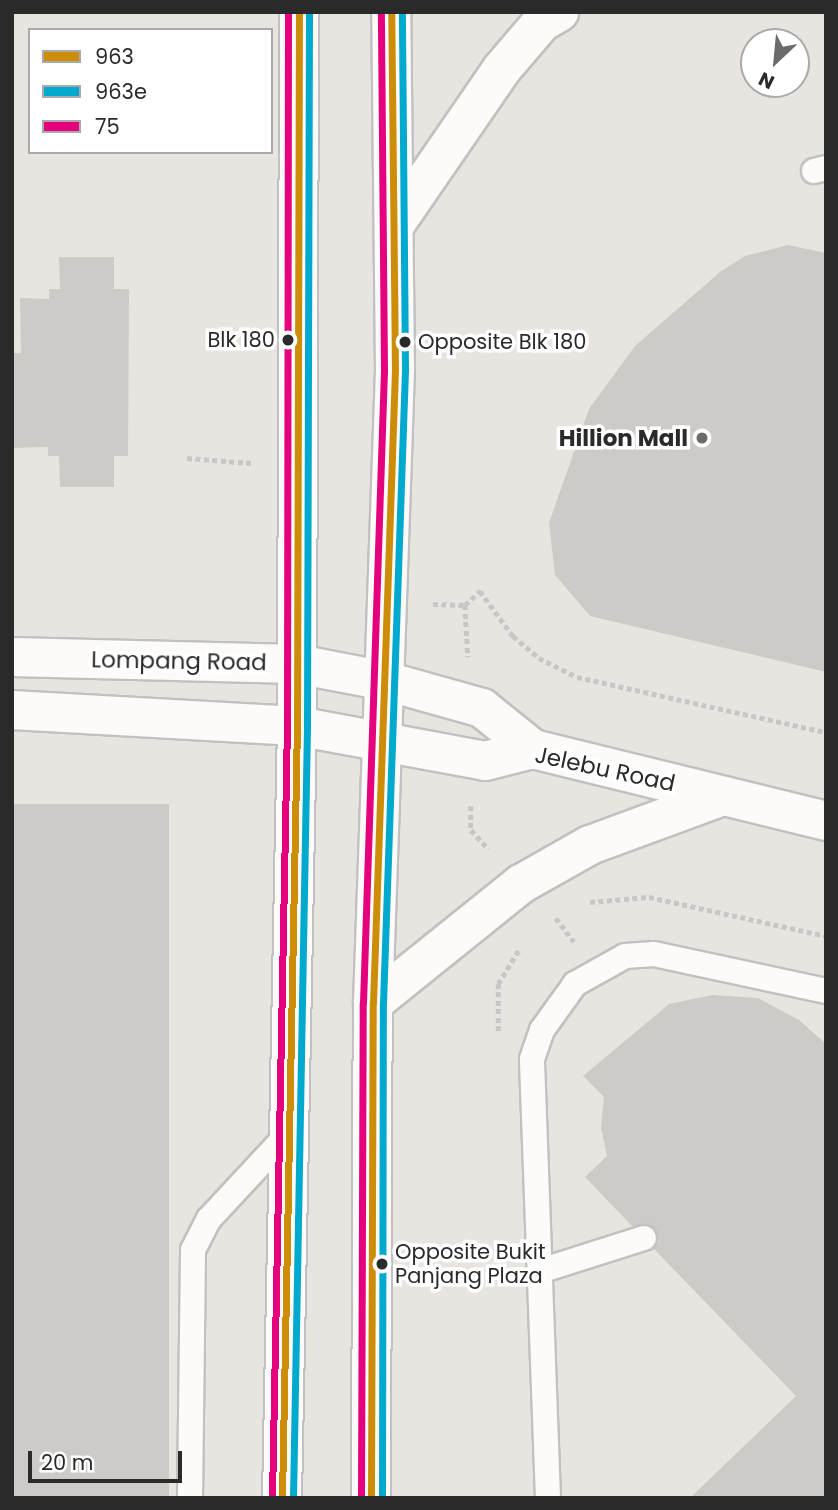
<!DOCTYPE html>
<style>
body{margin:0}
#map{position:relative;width:838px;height:1510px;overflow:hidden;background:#e8e5e0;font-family:Poppins,sans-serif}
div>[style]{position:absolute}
.building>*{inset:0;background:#cdcbc7;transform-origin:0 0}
.path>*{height:4.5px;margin-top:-2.25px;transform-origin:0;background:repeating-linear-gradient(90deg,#c8c7c7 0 5px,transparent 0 8.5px)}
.roads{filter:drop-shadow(2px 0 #c2c1c1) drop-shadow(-2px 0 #c2c1c1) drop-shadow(0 2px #c2c1c1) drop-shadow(0 -2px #c2c1c1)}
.lane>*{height:24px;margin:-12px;padding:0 12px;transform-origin:12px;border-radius:12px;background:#fcfbfa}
.street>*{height:38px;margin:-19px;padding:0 19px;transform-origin:19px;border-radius:19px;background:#fcfbfa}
.secondary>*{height:38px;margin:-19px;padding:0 19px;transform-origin:19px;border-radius:19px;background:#fcfbfa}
.bus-1>*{height:7px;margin:-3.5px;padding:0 3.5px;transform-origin:3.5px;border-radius:3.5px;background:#ce8d08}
.bus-2>*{height:7px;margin:-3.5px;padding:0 3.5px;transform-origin:3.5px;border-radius:3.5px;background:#00a9ce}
.bus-3>*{height:7px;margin:-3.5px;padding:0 3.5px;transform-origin:3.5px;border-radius:3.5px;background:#e5007d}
.dots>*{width:19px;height:19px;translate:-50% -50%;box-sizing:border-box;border:4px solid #fff;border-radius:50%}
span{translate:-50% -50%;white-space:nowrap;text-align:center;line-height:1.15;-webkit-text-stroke:7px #fff;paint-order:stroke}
.bus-label{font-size:21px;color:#2a2a2a}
.right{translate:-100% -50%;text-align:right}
.left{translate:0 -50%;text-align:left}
.poi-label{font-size:23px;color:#2a2a2a;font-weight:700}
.street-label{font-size:23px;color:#2a2a2a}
.frame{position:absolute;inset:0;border:14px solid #2a2a2a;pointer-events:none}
.legend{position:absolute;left:28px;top:28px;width:245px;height:126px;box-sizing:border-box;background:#fff;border:2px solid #aaa;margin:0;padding:9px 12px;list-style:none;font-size:21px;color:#2a2a2a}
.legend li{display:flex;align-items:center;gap:14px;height:35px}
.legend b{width:35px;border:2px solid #aaa}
.north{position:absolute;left:740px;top:28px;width:70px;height:70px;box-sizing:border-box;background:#fff;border:2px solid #aaa;border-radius:50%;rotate:206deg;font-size:19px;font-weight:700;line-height:28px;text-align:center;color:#2a2a2a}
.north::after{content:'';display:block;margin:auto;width:24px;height:32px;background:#6c6b6a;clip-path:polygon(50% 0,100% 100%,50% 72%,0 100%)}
.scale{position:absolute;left:28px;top:1451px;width:154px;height:32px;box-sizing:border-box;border:4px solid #2a2a2a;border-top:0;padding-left:9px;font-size:21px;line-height:24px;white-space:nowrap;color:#2a2a2a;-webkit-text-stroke:5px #fff;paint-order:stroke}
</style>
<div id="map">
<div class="building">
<i style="clip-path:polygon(788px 245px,826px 253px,826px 672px,590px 616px,555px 575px,549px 523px,589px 409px,635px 346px,720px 272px,745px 256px)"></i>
<i style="clip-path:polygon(59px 257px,114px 257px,114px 289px,129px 289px,128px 456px,114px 456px,114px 487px,60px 487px,59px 456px,48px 456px,48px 447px,12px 448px,12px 353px,21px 353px,20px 298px,49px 299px,49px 289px,60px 289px)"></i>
<i style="left:12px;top:804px;width:157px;height:694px"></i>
<i style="clip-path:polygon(712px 995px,758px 998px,799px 1020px,826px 1044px,826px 1498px,690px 1498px,796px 1396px,654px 1249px,659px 1241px,654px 1228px,632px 1226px,585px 1177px,607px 1156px,601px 1127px,604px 1097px,583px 1076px,669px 1004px)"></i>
</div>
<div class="path">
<i style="left:187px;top:458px;width:65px;rotate:4.4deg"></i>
<i style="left:433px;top:604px;width:32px;rotate:2deg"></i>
<i style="left:465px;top:605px;width:21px;rotate:-43deg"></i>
<i style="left:480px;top:591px;width:56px;rotate:53.7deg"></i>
<i style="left:513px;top:636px;width:34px;rotate:40deg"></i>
<i style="left:539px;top:658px;width:42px;rotate:26.6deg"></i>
<i style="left:577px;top:677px;width:255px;rotate:12.5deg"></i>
<i style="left:465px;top:605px;width:52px;rotate:86.7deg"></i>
<i style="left:471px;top:806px;width:24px;rotate:90deg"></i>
<i style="left:471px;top:830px;width:26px;rotate:47deg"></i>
<i style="left:590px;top:902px;width:59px;rotate:-4.8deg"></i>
<i style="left:649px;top:897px;width:181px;rotate:12.4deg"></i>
<i style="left:556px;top:918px;width:30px;rotate:53deg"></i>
<i style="left:498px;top:1031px;width:47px;rotate:-90deg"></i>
<i style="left:498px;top:984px;width:42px;rotate:-58.6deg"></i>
</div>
<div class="roads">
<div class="lane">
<i style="left:814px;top:171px;width:12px;rotate:-14deg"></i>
<i style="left:540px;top:1271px;width:109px;rotate:-17.6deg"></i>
<i style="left:190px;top:1498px;width:248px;rotate:-89.3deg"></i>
<i style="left:193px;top:1250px;width:35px;rotate:-63deg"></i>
<i style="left:209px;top:1219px;width:115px;rotate:-47.1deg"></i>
<i style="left:548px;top:1498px;width:439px;rotate:-92.1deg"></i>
<i style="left:532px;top:1059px;width:31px;rotate:-71deg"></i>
<i style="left:542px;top:1030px;width:57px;rotate:-54.3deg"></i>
<i style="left:575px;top:984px;width:57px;rotate:-29.2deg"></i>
<i style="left:625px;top:956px;width:29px;rotate:-4deg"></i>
<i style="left:654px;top:954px;width:176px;rotate:12.1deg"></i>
</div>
<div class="street">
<i style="left:12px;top:657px;width:285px;rotate:1.4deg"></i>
<i style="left:297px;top:664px;width:91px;rotate:10.8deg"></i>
<i style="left:386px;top:681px;width:100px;rotate:15.7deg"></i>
<i style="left:482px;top:708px;width:65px;rotate:38.8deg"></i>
<i style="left:12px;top:710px;width:285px;rotate:3.2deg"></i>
<i style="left:297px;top:726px;width:191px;rotate:10.5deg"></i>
<i style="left:485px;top:761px;width:49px;rotate:-14deg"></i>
<i style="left:533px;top:749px;width:302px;rotate:13.8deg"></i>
<i style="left:373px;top:1003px;width:190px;rotate:-38.8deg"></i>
<i style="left:521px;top:884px;width:79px;rotate:-29.5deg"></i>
<i style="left:590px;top:845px;width:142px;rotate:-20.2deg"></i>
</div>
<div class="secondary">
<i style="left:396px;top:223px;width:186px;rotate:-55.5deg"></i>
<i style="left:501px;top:70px;width:63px;rotate:-49.5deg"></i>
<i style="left:542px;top:22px;width:20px;rotate:-30deg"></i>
<i style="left:282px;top:1498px;width:772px;rotate:-88.89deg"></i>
<i style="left:297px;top:726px;width:714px;rotate:-89.84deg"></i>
<i style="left:371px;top:1498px;width:495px;rotate:-89.8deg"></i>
<i style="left:373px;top:1003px;width:633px;rotate:-88.01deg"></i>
<i style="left:395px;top:370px;width:358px;rotate:-90.6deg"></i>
</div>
</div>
<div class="bus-1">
<i style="left:282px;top:1498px;width:772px;rotate:-88.89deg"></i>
<i style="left:297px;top:726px;width:714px;rotate:-89.84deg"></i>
<i style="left:371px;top:1498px;width:495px;rotate:-89.8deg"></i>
<i style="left:373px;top:1003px;width:633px;rotate:-88.01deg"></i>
<i style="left:395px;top:370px;width:358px;rotate:-90.6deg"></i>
</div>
<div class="bus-2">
<i style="left:293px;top:1498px;width:772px;rotate:-88.96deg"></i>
<i style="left:307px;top:726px;width:714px;rotate:-89.84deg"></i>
<i style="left:382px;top:1498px;width:495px;rotate:-89.9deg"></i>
<i style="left:383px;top:1003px;width:633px;rotate:-88.01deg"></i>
<i style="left:405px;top:370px;width:358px;rotate:-90.5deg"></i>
</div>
<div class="bus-3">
<i style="left:272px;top:1498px;width:772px;rotate:-88.89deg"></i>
<i style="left:287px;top:726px;width:714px;rotate:-89.92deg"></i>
<i style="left:361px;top:1498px;width:495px;rotate:-89.8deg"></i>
<i style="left:363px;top:1003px;width:633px;rotate:-88.1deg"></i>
<i style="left:384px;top:370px;width:358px;rotate:-90.5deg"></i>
</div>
<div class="dots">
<i style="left:288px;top:340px;background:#2a2a2a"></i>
<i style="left:405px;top:342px;background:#2a2a2a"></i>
<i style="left:702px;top:438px;background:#6c6b6a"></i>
<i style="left:382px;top:1264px;background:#2a2a2a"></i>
</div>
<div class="bus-label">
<span class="right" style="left:275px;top:340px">Blk 180</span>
<span class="left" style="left:418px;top:342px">Opposite Blk 180</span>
<span class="left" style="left:395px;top:1264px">Opposite Bukit<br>Panjang Plaza</span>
</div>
<div class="poi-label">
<span class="right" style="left:688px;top:438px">Hillion Mall</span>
</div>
<div class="street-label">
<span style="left:179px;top:661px;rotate:1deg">Lompang Road</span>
<span style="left:605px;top:769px;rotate:12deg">Jelebu Road</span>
</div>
<div class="frame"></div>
<ul class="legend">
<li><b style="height:9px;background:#ce8d08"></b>963</li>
<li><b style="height:9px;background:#00a9ce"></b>963e</li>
<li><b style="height:9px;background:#e5007d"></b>75</li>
</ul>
<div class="north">N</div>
<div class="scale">20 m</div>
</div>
